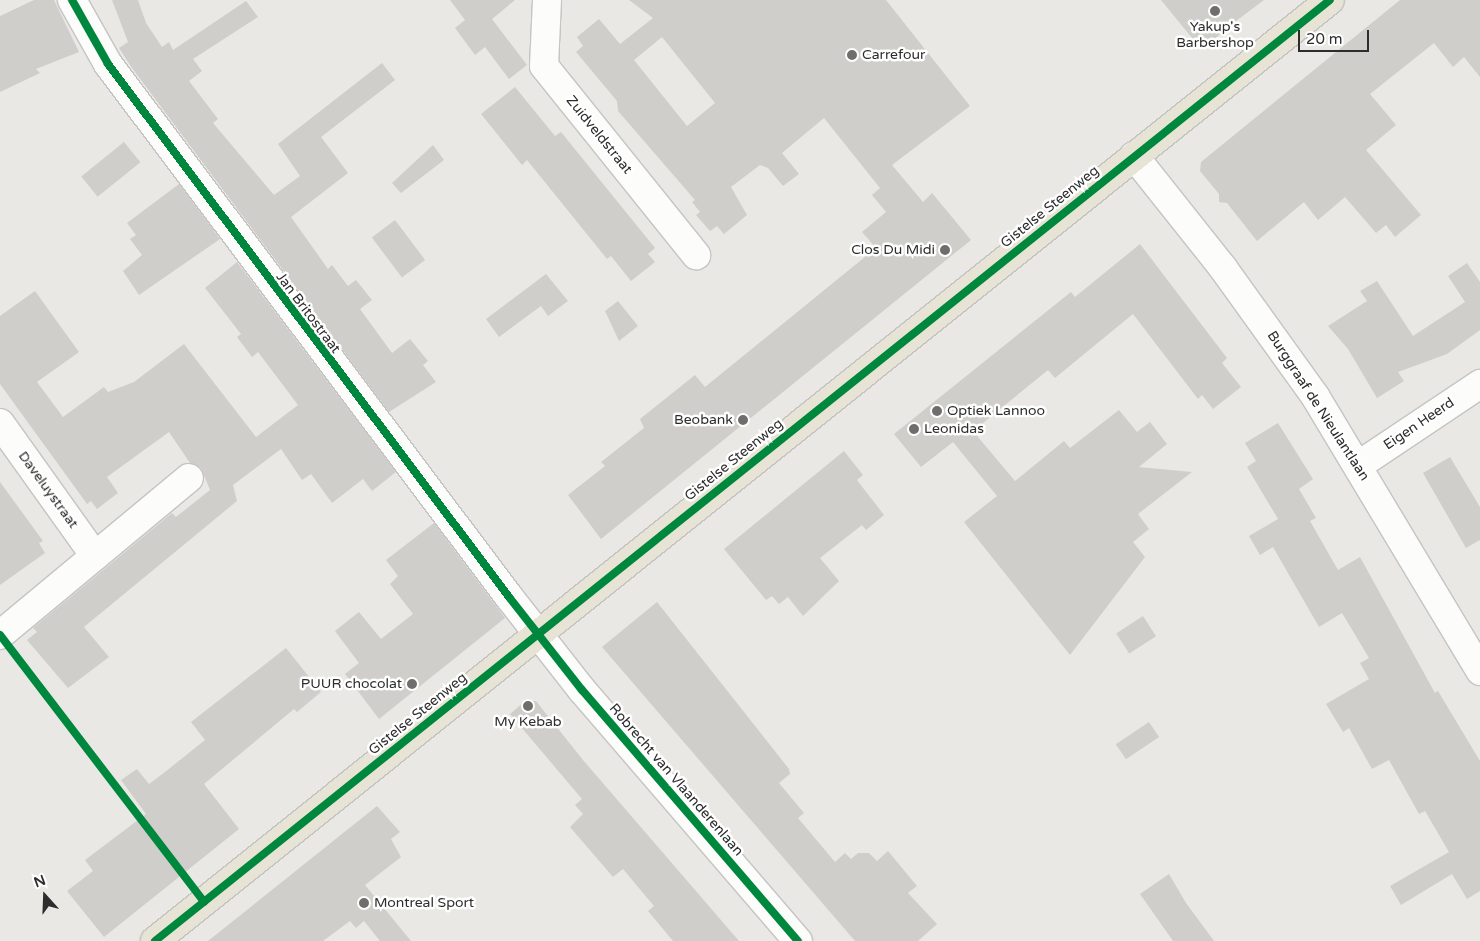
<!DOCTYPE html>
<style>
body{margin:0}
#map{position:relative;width:1480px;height:941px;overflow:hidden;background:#eae8e4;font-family:"Varela Round",sans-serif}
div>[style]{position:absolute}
.building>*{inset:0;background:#cfceca;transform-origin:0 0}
.roads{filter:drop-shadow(1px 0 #c4c4c4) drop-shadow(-1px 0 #c4c4c4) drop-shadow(0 1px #c4c4c4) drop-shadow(0 -1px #c4c4c4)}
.minor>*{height:28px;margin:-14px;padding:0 14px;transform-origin:14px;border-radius:14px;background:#fcfcfb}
.major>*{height:28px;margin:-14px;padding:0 14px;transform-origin:14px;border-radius:14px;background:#e7e4d6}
.cycleway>*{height:8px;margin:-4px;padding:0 4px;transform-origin:4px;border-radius:4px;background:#00873e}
.dots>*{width:14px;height:14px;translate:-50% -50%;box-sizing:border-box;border:2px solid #fff;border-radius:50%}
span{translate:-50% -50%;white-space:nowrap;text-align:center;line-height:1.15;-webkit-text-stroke:5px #fff;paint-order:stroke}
.poi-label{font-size:14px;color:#2d2d2d}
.left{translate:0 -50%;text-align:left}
.right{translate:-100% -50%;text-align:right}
.street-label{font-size:14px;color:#2d2d2d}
.north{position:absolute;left:20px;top:871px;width:50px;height:50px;-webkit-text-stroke:4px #fff;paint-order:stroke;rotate:340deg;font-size:14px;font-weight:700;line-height:20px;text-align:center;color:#2d2d2d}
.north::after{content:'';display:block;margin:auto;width:18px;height:22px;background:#2d2d2d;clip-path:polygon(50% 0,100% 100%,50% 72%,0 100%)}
.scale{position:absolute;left:1298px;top:30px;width:71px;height:22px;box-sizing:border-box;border:2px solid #2d2d2d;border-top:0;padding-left:6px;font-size:15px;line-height:18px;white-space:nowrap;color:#2d2d2d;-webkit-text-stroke:4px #fff;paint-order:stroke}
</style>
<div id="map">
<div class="building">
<i style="clip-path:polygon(34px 0,54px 0,79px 52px,36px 69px,40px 73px,0 92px,0 16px)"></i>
<i style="clip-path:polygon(112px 0,138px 0,146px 23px,162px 47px,169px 42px,173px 50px,246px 1px,258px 17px,193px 59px,202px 71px,189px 81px,218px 119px,213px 123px,274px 195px,300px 176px,278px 144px,382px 63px,395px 80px,321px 137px,348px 173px,291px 217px,328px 269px,332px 265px,348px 286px,356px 280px,372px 300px,360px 309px,392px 353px,410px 339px,428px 361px,423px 365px,436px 382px,389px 412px,132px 68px,119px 48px,128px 42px)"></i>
<i style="clip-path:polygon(450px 0,515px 0,492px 19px,527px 65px,509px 79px,485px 47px,475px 55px,455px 28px,465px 20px)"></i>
<i style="clip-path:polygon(evenodd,629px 0,886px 0,970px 106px,892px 165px,923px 202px,932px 193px,971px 240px,601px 539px,568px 495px,605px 466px,601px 462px,644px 428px,640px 419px,695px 375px,705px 387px,876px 248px,862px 232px,886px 212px,872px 195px,880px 188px,824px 118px,782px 153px,799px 174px,783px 186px,768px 168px,760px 165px,731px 187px,747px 215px,724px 234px,717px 226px,710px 231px,696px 215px,700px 212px,692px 202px,695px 200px,618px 111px,617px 101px,576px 52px,583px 46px,577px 37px,599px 19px,620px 44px,653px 18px,629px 0,662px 37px,715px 103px,687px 126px,634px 60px,662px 37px)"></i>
<i style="clip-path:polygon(1161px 0,1264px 0,1236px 21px,1243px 30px,1226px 30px,1201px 49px)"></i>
<i style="clip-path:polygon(1400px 0,1480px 0,1480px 77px,1464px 57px,1453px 67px,1434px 43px,1370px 94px,1396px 125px,1366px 150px,1421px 215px,1395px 237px,1386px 225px,1376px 233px,1345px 197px,1318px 220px,1304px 202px,1257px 241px,1227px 203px,1219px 202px,1219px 194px,1200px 171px,1201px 162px)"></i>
<i style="clip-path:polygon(515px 87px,555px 136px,561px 132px,655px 248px,648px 254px,655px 262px,631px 281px,611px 256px,607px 259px,527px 160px,522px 165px,481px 114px)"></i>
<i style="left:124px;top:142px;width:26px;height:55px;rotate:51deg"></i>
<i style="clip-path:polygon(433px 145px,444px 160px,401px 193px,392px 183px)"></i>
<i style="clip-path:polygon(179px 184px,220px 239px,139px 295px,123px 271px,142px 255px,130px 239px,136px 235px,127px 223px)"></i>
<i style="left:395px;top:220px;width:50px;height:29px;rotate:53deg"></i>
<i style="clip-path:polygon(1140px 244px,1227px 358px,1222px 363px,1241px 387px,1213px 409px,1202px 395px,1198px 399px,1133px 314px,1055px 378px,1048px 370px,973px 431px,1015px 481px,1064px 441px,1070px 448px,1119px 410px,1137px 432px,1150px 422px,1167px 444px,1139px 467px,1192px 472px,1138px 514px,1149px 529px,1133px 542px,1145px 557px,1070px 655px,964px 522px,997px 496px,953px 442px,921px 467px,894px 434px,1071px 292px,1075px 297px)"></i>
<i style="clip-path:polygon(237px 262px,396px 472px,372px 491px,363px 479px,332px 503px,311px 474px,302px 480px,281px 449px,233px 485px,237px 501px,84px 627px,109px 657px,68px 688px,27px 640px,37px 632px,33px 628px,172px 513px,176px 517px,210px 490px,201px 468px,190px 463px,169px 432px,107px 477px,118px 493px,97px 509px,91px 501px,87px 504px,0 384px,0 316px,35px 291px,79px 352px,37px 382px,63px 417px,104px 387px,108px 392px,134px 382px,184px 344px,256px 437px,298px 405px,258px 352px,252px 357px,237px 337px,241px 334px,205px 288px)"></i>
<i style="clip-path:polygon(1467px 263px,1480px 282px,1480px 330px,1447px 354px,1398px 372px,1404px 381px,1377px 398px,1348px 349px,1328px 326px,1367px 301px,1360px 291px,1377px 281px,1413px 336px,1465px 302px,1448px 276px)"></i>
<i style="clip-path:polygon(546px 274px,568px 301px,548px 316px,541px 306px,499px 337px,486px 319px)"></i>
<i style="clip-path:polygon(618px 301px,638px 326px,619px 341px,605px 311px)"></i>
<i style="clip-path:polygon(1278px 423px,1313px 479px,1299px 489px,1316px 518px,1310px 521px,1338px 570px,1360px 557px,1435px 693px,1438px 691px,1480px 761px,1480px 891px,1467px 899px,1452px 874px,1401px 905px,1390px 886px,1449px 852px,1425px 811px,1419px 814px,1389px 760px,1372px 769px,1349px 728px,1343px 732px,1326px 704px,1369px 679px,1360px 663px,1369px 658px,1342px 613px,1319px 627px,1273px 547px,1260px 555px,1249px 536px,1278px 519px,1247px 467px,1256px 461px,1245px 443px)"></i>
<i style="clip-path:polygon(844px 451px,863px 475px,857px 480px,884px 515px,866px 530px,862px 525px,820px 558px,839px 581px,803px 616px,788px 597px,779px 604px,772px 596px,766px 600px,724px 549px)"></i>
<i style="clip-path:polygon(1450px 457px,1480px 507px,1480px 540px,1466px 548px,1423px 473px)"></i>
<i style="clip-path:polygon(0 482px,43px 541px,39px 543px,45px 553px,0 585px)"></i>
<i style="clip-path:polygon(434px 523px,505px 618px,379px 719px,345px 674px,359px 663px,335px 631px,359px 612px,381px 639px,413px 614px,390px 584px,398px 576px,386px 560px)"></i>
<i style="clip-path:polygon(657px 602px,789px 769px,790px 774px,779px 783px,804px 813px,798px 818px,835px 862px,845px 853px,851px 859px,858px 853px,869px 853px,877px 861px,888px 851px,917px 886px,908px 893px,937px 924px,918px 941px,855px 941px,602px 647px)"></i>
<i style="left:1143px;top:616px;width:24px;height:32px;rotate:57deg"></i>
<i style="clip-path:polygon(286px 648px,321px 692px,297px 712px,294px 709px,204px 784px,239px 829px,104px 937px,67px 891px,93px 871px,85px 860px,146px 814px,121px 780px,137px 769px,149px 784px,165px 772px,205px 740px,191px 722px)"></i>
<i style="clip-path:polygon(536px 701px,583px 760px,739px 941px,673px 941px,648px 911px,654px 906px,623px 869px,613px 877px,570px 827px,583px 814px,575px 805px,582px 799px,510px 714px,524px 702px)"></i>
<i style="left:1149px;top:722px;width:18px;height:40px;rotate:56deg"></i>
<i style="clip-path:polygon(377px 806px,400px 832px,391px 839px,401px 857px,365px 885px,411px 941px,380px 941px,364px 921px,356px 928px,350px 921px,323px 941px,208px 941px)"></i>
<i style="clip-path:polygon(1169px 874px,1186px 903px,1214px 941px,1173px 941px,1140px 894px)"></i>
</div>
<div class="roads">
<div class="minor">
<i style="left:72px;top:0;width:73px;rotate:60.6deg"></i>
<i style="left:108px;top:64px;width:667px;rotate:53.04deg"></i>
<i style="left:509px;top:597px;width:118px;rotate:51.9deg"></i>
<i style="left:582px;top:690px;width:331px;rotate:49.3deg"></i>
<i style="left:547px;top:0;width:66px;rotate:92.6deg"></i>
<i style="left:544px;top:66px;width:243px;rotate:51.2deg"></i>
<i style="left:1134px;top:156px;width:143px;rotate:51.5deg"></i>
<i style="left:1223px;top:268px;width:158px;rotate:54.3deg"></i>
<i style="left:1315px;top:396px;width:321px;rotate:59deg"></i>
<i style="left:0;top:423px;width:163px;rotate:54.5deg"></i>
<i style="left:95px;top:556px;width:124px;rotate:140.3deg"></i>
<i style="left:1359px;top:465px;width:146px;rotate:-33.8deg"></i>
<i style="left:95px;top:556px;width:122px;rotate:-39.7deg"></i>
</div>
<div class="major">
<i style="left:155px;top:941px;width:1505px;rotate:-38.69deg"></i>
</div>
</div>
<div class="cycleway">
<i style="left:72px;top:0;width:73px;rotate:60.6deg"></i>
<i style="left:108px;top:64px;width:667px;rotate:53.04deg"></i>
<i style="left:509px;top:597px;width:118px;rotate:51.9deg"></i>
<i style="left:582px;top:690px;width:331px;rotate:49.3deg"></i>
<i style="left:0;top:635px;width:336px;rotate:52.6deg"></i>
<i style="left:155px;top:941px;width:1505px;rotate:-38.69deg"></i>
</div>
<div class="dots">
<i style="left:1215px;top:11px;background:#6f6e6d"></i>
<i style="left:852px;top:55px;background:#6f6e6d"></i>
<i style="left:945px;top:250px;background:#6f6e6d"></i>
<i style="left:937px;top:411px;background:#6f6e6d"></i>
<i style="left:743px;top:420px;background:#6f6e6d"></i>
<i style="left:914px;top:429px;background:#6f6e6d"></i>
<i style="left:412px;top:684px;background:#6f6e6d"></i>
<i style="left:528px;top:706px;background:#6f6e6d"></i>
<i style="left:364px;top:903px;background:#6f6e6d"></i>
</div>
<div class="poi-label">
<span style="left:1215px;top:35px">Yakup's<br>Barbershop</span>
<span class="left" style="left:862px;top:55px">Carrefour</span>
<span class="right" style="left:935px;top:250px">Clos Du Midi</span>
<span class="left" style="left:947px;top:411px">Optiek Lannoo</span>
<span class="right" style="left:733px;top:420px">Beobank</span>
<span class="left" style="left:924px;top:429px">Leonidas</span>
<span class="right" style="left:402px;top:684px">PUUR chocolat</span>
<span style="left:528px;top:722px">My Kebab</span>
<span class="left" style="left:374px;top:903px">Montreal Sport</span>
</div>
<div class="street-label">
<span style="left:599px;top:135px;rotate:51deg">Zuidveldstraat</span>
<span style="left:1050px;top:207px;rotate:-39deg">Gistelse Steenweg</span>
<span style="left:308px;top:313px;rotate:53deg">Jan Britostraat</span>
<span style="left:1318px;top:406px;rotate:57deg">Burggraaf de Nieulantlaan</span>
<span style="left:1419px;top:424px;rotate:-34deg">Eigen Heerd</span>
<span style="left:734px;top:460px;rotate:-39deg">Gistelse Steenweg</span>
<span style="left:48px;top:490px;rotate:54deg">Daveluystraat</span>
<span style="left:418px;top:714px;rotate:-39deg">Gistelse Steenweg</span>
<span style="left:676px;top:780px;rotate:49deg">Robrecht van Vlaanderenlaan</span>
</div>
<div class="north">N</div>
<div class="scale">20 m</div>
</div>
